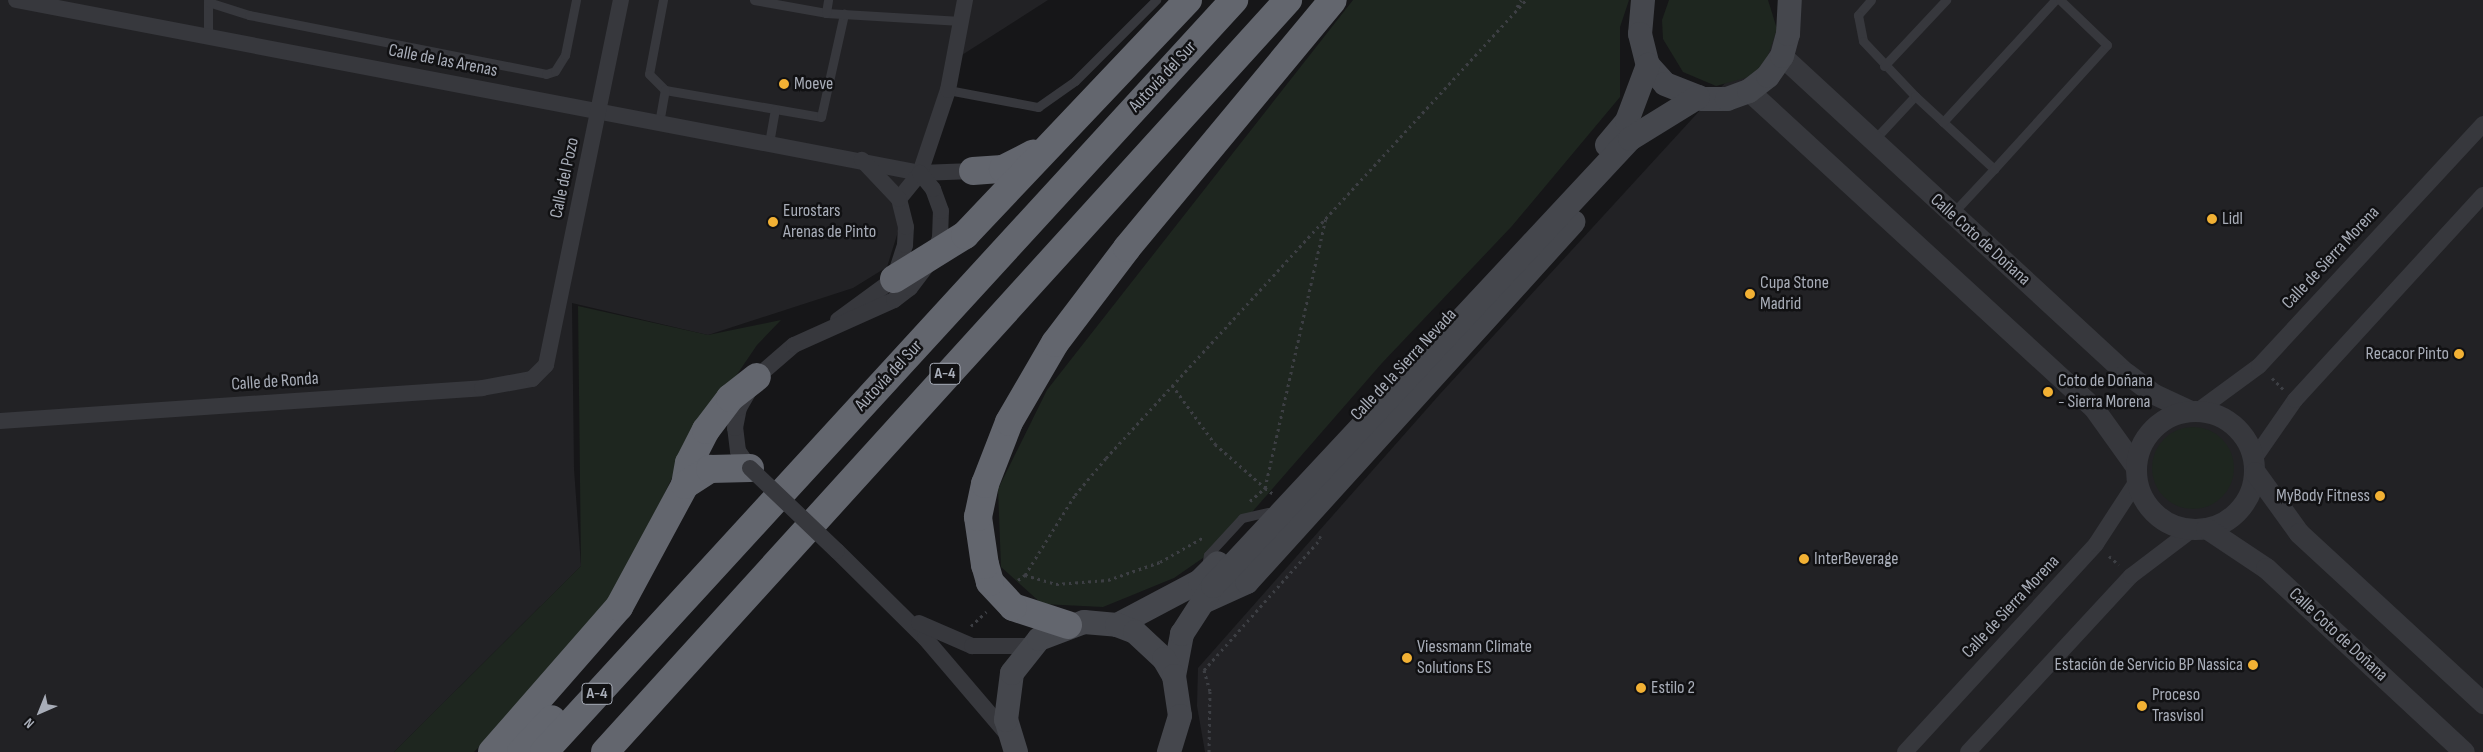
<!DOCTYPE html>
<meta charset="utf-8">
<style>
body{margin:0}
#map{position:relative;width:2483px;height:752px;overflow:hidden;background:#161618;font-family:"Sofia Sans Condensed",sans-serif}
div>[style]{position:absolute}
.built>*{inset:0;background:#222225}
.green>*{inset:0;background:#1e261f}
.round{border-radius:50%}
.path>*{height:3px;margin-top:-1.5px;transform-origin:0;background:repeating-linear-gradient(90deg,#3d3f44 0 2.5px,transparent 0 6.5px)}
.service>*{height:9px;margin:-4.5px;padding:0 4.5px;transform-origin:4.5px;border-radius:4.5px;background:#37383d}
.minor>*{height:16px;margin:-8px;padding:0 8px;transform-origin:8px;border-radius:8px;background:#37383d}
.tertiary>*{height:21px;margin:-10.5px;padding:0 10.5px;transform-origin:10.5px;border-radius:10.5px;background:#37383d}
.tertiary>.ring{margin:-10.5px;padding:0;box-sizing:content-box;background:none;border:21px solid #37383d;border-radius:50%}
.secondary>*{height:24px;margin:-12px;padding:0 12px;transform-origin:12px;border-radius:12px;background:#45474d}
.motorway>*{height:28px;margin:-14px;padding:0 14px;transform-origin:14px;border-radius:14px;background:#63666e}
.minor-bridge>*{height:16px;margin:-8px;padding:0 8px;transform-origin:8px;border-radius:8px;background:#37383d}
.dots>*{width:14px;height:14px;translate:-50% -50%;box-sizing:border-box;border:2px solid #111113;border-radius:50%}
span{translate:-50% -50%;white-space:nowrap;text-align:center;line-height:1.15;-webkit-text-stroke:5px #111113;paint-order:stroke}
.shield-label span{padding:1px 4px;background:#111113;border:1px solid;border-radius:4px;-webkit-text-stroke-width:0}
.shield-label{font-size:16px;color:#a8adb8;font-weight:700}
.street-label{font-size:18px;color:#a8adb8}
.poi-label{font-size:18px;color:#a8adb8}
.left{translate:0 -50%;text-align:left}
.right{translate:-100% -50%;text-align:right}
.north{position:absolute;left:15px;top:687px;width:50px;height:50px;-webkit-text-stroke:4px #111113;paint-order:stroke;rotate:224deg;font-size:14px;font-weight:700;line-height:20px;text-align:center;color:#a8adb8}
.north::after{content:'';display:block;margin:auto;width:18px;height:22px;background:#a8adb8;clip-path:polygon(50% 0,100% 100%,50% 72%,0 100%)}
</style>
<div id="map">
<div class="built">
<i style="clip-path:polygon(0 0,1048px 0,951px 62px,887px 267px,853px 288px,708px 335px,572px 303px,574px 469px,581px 566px,394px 752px,0 752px)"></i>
<i style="clip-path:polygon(1801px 0,2483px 0,2483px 752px,1205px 752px,1197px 706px,1198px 668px,1440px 394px)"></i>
</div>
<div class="green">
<i style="clip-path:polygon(1353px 0,1629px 0,1620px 27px,1620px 97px,1512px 226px,1382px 363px,1226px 542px,1174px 578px,1103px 607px,1042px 604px,1001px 567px,998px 489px,1047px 390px)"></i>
<i style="clip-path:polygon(1669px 0,1768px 0,1777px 29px,1765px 64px,1752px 76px,1716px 86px,1683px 72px,1663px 39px,1662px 20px)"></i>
<i style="clip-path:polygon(578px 306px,708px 335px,781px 320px,757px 345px,683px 454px,618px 593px,523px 700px,474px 752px,394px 752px,581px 566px)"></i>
<i class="round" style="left:2152px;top:427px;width:82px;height:82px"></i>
</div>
<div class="path">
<i style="left:1517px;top:7px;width:8px;rotate:-60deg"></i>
<i style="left:2272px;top:378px;width:16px;rotate:45deg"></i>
<i style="left:1172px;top:385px;width:73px;rotate:53.9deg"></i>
<i style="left:1215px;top:444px;width:67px;rotate:41.3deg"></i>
<i style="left:1265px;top:488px;width:277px;rotate:-77.3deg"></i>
<i style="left:1250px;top:501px;width:20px;rotate:-41deg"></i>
<i style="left:1265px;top:488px;width:9px;rotate:36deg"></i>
<i style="left:2109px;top:556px;width:13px;rotate:42deg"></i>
<i style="left:1025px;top:575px;width:94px;rotate:-58deg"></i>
<i style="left:1075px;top:495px;width:48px;rotate:-50deg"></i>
<i style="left:1106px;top:458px;width:621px;rotate:-47.48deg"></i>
<i style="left:1018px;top:580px;width:9px;rotate:-36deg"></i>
<i style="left:1025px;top:575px;width:32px;rotate:16deg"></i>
<i style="left:1056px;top:584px;width:52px;rotate:-4.4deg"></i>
<i style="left:1108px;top:580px;width:55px;rotate:-19.1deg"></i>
<i style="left:1160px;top:562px;width:51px;rotate:-29.6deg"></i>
<i style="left:971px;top:626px;width:21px;rotate:-43deg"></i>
<i style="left:1209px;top:752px;width:61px;rotate:-89.1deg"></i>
<i style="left:1210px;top:691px;width:22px;rotate:-106deg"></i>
<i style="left:1204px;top:670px;width:176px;rotate:-48.4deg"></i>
<i style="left:1321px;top:538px;width:5px;rotate:-143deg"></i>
</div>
<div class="service">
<i style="left:208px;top:0;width:36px;rotate:90deg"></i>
<i style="left:663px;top:0;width:75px;rotate:100.7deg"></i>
<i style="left:649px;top:74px;width:23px;rotate:45deg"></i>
<i style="left:665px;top:90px;width:158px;rotate:9.8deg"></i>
<i style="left:821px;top:117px;width:106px;rotate:-77.4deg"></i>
<i style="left:754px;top:0;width:73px;rotate:10.2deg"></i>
<i style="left:826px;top:13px;width:135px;rotate:3.4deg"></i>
<i style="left:1871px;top:0;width:20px;rotate:131deg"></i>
<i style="left:1858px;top:15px;width:26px;rotate:79deg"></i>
<i style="left:1863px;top:41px;width:76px;rotate:46.6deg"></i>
<i style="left:1915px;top:96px;width:62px;rotate:133deg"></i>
<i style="left:208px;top:2px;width:43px;rotate:17.6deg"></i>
<i style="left:249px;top:15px;width:303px;rotate:11.2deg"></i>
<i style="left:546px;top:74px;width:9px;rotate:-18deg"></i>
<i style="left:555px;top:71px;width:19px;rotate:-58deg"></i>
<i style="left:565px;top:55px;width:56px;rotate:-78.7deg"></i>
<i style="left:826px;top:13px;width:13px;rotate:-81deg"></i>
<i style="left:1884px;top:66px;width:91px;rotate:-46.8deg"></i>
<i style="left:948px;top:90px;width:92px;rotate:10.7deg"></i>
<i style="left:1038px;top:107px;width:45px;rotate:-35.1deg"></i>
<i style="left:1075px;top:81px;width:115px;rotate:-45deg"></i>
<i style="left:1915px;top:96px;width:108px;rotate:42.7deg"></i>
<i style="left:1994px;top:169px;width:60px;rotate:133deg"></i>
<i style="left:1943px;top:122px;width:166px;rotate:-47.4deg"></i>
<i style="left:659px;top:123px;width:34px;rotate:-80deg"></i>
<i style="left:769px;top:143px;width:34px;rotate:-80deg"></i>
<i style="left:1994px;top:169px;width:168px;rotate:-47.7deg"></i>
<i style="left:2107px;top:45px;width:65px;rotate:-136.2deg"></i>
<i style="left:1206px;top:567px;width:12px;rotate:-81deg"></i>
<i style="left:1208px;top:555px;width:50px;rotate:-47.4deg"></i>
<i style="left:1242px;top:518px;width:27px;rotate:-13deg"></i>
</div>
<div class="minor">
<i style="left:16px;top:0;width:920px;rotate:10.83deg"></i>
<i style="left:920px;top:173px;width:53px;rotate:-2.2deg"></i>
<i style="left:920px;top:173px;width:88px;rotate:-71.4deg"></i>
<i style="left:948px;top:90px;width:92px;rotate:-79.3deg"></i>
<i style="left:899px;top:199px;width:33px;rotate:-51deg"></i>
<i style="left:838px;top:320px;width:69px;rotate:-36.2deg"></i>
<i style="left:894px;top:279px;width:36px;rotate:-72deg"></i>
<i style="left:905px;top:245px;width:18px;rotate:-87deg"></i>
<i style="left:906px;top:227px;width:29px;rotate:-104deg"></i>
<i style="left:899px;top:199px;width:54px;rotate:-133.5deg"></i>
<i style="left:2199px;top:410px;width:74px;rotate:-36.3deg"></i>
<i style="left:2259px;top:366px;width:330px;rotate:-47.2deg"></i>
<i style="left:0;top:421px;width:483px;rotate:-3.9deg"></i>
<i style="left:482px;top:388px;width:51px;rotate:-10.2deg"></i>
<i style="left:532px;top:379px;width:20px;rotate:-45deg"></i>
<i style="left:546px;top:365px;width:373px;rotate:-78.4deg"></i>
<i style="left:2254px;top:459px;width:72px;rotate:-55.2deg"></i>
<i style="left:2295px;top:400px;width:278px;rotate:-47.5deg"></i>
<i style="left:750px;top:468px;width:21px;rotate:-125deg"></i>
<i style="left:738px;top:451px;width:23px;rotate:-97deg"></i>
<i style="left:735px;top:428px;width:20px;rotate:-79deg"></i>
<i style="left:739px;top:408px;width:36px;rotate:-60deg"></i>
<i style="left:757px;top:377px;width:49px;rotate:-40.9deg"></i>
<i style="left:794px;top:345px;width:110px;rotate:-24.2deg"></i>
<i style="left:894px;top:300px;width:20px;rotate:-37deg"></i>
<i style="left:910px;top:288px;width:38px;rotate:-53deg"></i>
<i style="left:933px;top:258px;width:21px;rotate:-71deg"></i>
<i style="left:940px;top:238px;width:27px;rotate:-88deg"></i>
<i style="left:941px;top:211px;width:23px;rotate:-110deg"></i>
<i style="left:933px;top:189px;width:21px;rotate:-129deg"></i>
<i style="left:837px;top:551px;width:124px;rotate:44.7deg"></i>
<i style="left:925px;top:638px;width:126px;rotate:49.5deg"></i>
<i style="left:919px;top:623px;width:58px;rotate:23.5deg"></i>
<i style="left:972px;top:646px;width:59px"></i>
<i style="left:1905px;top:752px;width:282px;rotate:-47.4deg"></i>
<i style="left:2096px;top:544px;width:75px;rotate:-56.9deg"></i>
<i style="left:1968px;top:752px;width:240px;rotate:-47.2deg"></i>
<i style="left:2131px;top:576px;width:78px;rotate:-37.2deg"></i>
</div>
<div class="tertiary">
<i style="left:1782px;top:56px;width:468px;rotate:42.7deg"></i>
<i style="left:2126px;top:373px;width:35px;rotate:37deg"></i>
<i style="left:2154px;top:394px;width:38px;rotate:25deg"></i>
<i style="left:1749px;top:91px;width:467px;rotate:42.6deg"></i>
<i style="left:2093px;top:407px;width:74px;rotate:54.4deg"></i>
<i class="ring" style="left:2136px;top:411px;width:97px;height:97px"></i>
<i style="left:2255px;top:472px;width:75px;rotate:54.2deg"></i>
<i style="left:2299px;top:533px;width:251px;rotate:42.7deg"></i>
<i style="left:2206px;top:528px;width:72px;rotate:33.7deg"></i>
<i style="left:2266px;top:568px;width:270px;rotate:42.9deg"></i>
</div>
<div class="secondary">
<i style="left:1643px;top:0;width:34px;rotate:95deg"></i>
<i style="left:1640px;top:34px;width:32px;rotate:76deg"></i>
<i style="left:1648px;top:65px;width:25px;rotate:48deg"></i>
<i style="left:1665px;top:84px;width:41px;rotate:21.5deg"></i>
<i style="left:1703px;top:99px;width:24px"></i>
<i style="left:1727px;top:99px;width:23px;rotate:-20deg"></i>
<i style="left:1749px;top:91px;width:24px;rotate:-38deg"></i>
<i style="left:1768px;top:76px;width:24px;rotate:-55deg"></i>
<i style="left:1782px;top:56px;width:23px;rotate:-75deg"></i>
<i style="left:1788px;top:34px;width:34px;rotate:-87deg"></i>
<i style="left:1607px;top:145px;width:31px;rotate:-50deg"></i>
<i style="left:1627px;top:121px;width:60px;rotate:-69.4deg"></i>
<i style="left:1205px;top:601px;width:46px;rotate:-24.3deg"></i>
<i style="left:1247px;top:582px;width:486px;rotate:-47.8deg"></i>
<i style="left:1117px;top:625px;width:94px;rotate:-27.9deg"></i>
<i style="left:1200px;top:581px;width:25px;rotate:-45deg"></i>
<i style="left:1174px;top:676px;width:43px;rotate:-79.2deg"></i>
<i style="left:1182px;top:634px;width:57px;rotate:-57.1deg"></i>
<i style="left:1213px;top:586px;width:611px;rotate:-46.99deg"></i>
<i style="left:1630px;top:139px;width:80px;rotate:-31.7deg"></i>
<i style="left:1016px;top:752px;width:34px;rotate:-107deg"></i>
<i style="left:1006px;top:720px;width:47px;rotate:-82.7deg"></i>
<i style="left:1012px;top:673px;width:43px;rotate:-51.5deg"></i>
<i style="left:1039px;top:639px;width:48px;rotate:-20.7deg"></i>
<i style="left:1084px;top:622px;width:33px;rotate:5deg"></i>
<i style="left:1117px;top:625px;width:19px;rotate:21deg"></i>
<i style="left:1135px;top:632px;width:40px;rotate:43deg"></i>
<i style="left:1164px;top:659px;width:20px;rotate:60deg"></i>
<i style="left:1174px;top:676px;width:40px;rotate:81.5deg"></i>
<i style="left:1180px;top:716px;width:38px;rotate:107deg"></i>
</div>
<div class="motorway">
<i style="left:973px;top:171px;width:30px;rotate:-4deg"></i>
<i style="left:1003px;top:169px;width:34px;rotate:-27deg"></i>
<i style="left:894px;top:279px;width:84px;rotate:-31.8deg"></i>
<i style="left:965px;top:235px;width:324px;rotate:-46.5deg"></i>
<i style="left:685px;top:485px;width:22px;rotate:-80deg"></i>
<i style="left:689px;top:463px;width:37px;rotate:-63deg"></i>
<i style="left:706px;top:430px;width:40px;rotate:-53deg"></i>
<i style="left:730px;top:398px;width:34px;rotate:-38deg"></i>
<i style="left:1068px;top:625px;width:58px;rotate:-161.9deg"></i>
<i style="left:1013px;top:607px;width:34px;rotate:-133deg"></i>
<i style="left:990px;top:582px;width:18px;rotate:-106deg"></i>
<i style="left:985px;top:565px;width:49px;rotate:-98.3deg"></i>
<i style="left:978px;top:517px;width:34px;rotate:-78deg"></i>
<i style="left:985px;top:484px;width:66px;rotate:-68.8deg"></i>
<i style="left:1009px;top:422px;width:91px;rotate:-59.8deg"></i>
<i style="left:1055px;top:343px;width:119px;rotate:-52.8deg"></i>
<i style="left:1127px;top:248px;width:322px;rotate:-50.3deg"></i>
<i style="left:492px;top:752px;width:193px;rotate:-48.8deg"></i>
<i style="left:619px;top:607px;width:139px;rotate:-61.6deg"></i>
<i style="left:685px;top:485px;width:30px;rotate:-33deg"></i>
<i style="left:710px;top:469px;width:40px;rotate:-1.4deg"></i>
<i style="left:521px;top:752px;width:45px;rotate:-46.8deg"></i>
<i style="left:544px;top:752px;width:1021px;rotate:-47.46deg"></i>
<i style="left:605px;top:752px;width:1016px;rotate:-47.75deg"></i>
</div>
<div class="minor-bridge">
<i style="left:750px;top:468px;width:120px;rotate:43.7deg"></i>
</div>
<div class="dots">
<i style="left:784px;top:84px;background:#f2b134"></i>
<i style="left:2212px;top:219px;background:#f2b134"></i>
<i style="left:773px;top:222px;background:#f2b134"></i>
<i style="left:1750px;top:294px;background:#f2b134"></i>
<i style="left:2459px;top:354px;background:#f2b134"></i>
<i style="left:2048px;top:392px;background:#f2b134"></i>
<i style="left:2380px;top:496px;background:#f2b134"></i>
<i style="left:1804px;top:559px;background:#f2b134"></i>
<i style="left:1407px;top:658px;background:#f2b134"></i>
<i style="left:2253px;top:665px;background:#f2b134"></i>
<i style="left:1641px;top:688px;background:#f2b134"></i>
<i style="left:2142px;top:706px;background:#f2b134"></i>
</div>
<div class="shield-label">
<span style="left:945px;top:374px">A-4</span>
<span style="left:597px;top:694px">A-4</span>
</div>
<div class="street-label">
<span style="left:443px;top:61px;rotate:11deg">Calle de las Arenas</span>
<span style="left:1163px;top:77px;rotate:-47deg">Autovía del Sur</span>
<span style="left:565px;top:178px;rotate:-78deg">Calle del Pozo</span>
<span style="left:1980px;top:240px;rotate:42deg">Calle Coto de Doñana</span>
<span style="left:2331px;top:258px;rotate:-47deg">Calle de Sierra Morena</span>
<span style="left:1404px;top:365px;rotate:-47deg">Calle de la Sierra Nevada</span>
<span style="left:889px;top:376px;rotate:-47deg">Autovía del Sur</span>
<span style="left:275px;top:382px;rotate:-4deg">Calle de Ronda</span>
<span style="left:2011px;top:607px;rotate:-47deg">Calle de Sierra Morena</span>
<span style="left:2338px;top:635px;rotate:43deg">Calle Coto de Doñana</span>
</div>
<div class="poi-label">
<span class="left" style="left:794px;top:84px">Moeve</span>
<span class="left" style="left:783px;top:222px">Eurostars<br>Arenas de Pinto</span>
<span class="left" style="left:2222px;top:219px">Lidl</span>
<span class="left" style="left:1760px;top:294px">Cupa Stone<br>Madrid</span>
<span class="right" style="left:2449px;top:354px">Recacor Pinto</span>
<span class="left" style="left:2058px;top:392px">Coto de Doñana<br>- Sierra Morena</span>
<span class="right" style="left:2370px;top:496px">MyBody Fitness</span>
<span class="left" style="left:1814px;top:559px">InterBeverage</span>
<span class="left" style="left:1417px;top:658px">Viessmann Climate<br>Solutions ES</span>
<span class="right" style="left:2243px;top:665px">Estación de Servicio BP Nassica</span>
<span class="left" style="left:1651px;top:688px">Estilo 2</span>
<span class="left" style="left:2152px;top:706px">Proceso<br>Trasvisol</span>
</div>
<div class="north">N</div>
</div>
